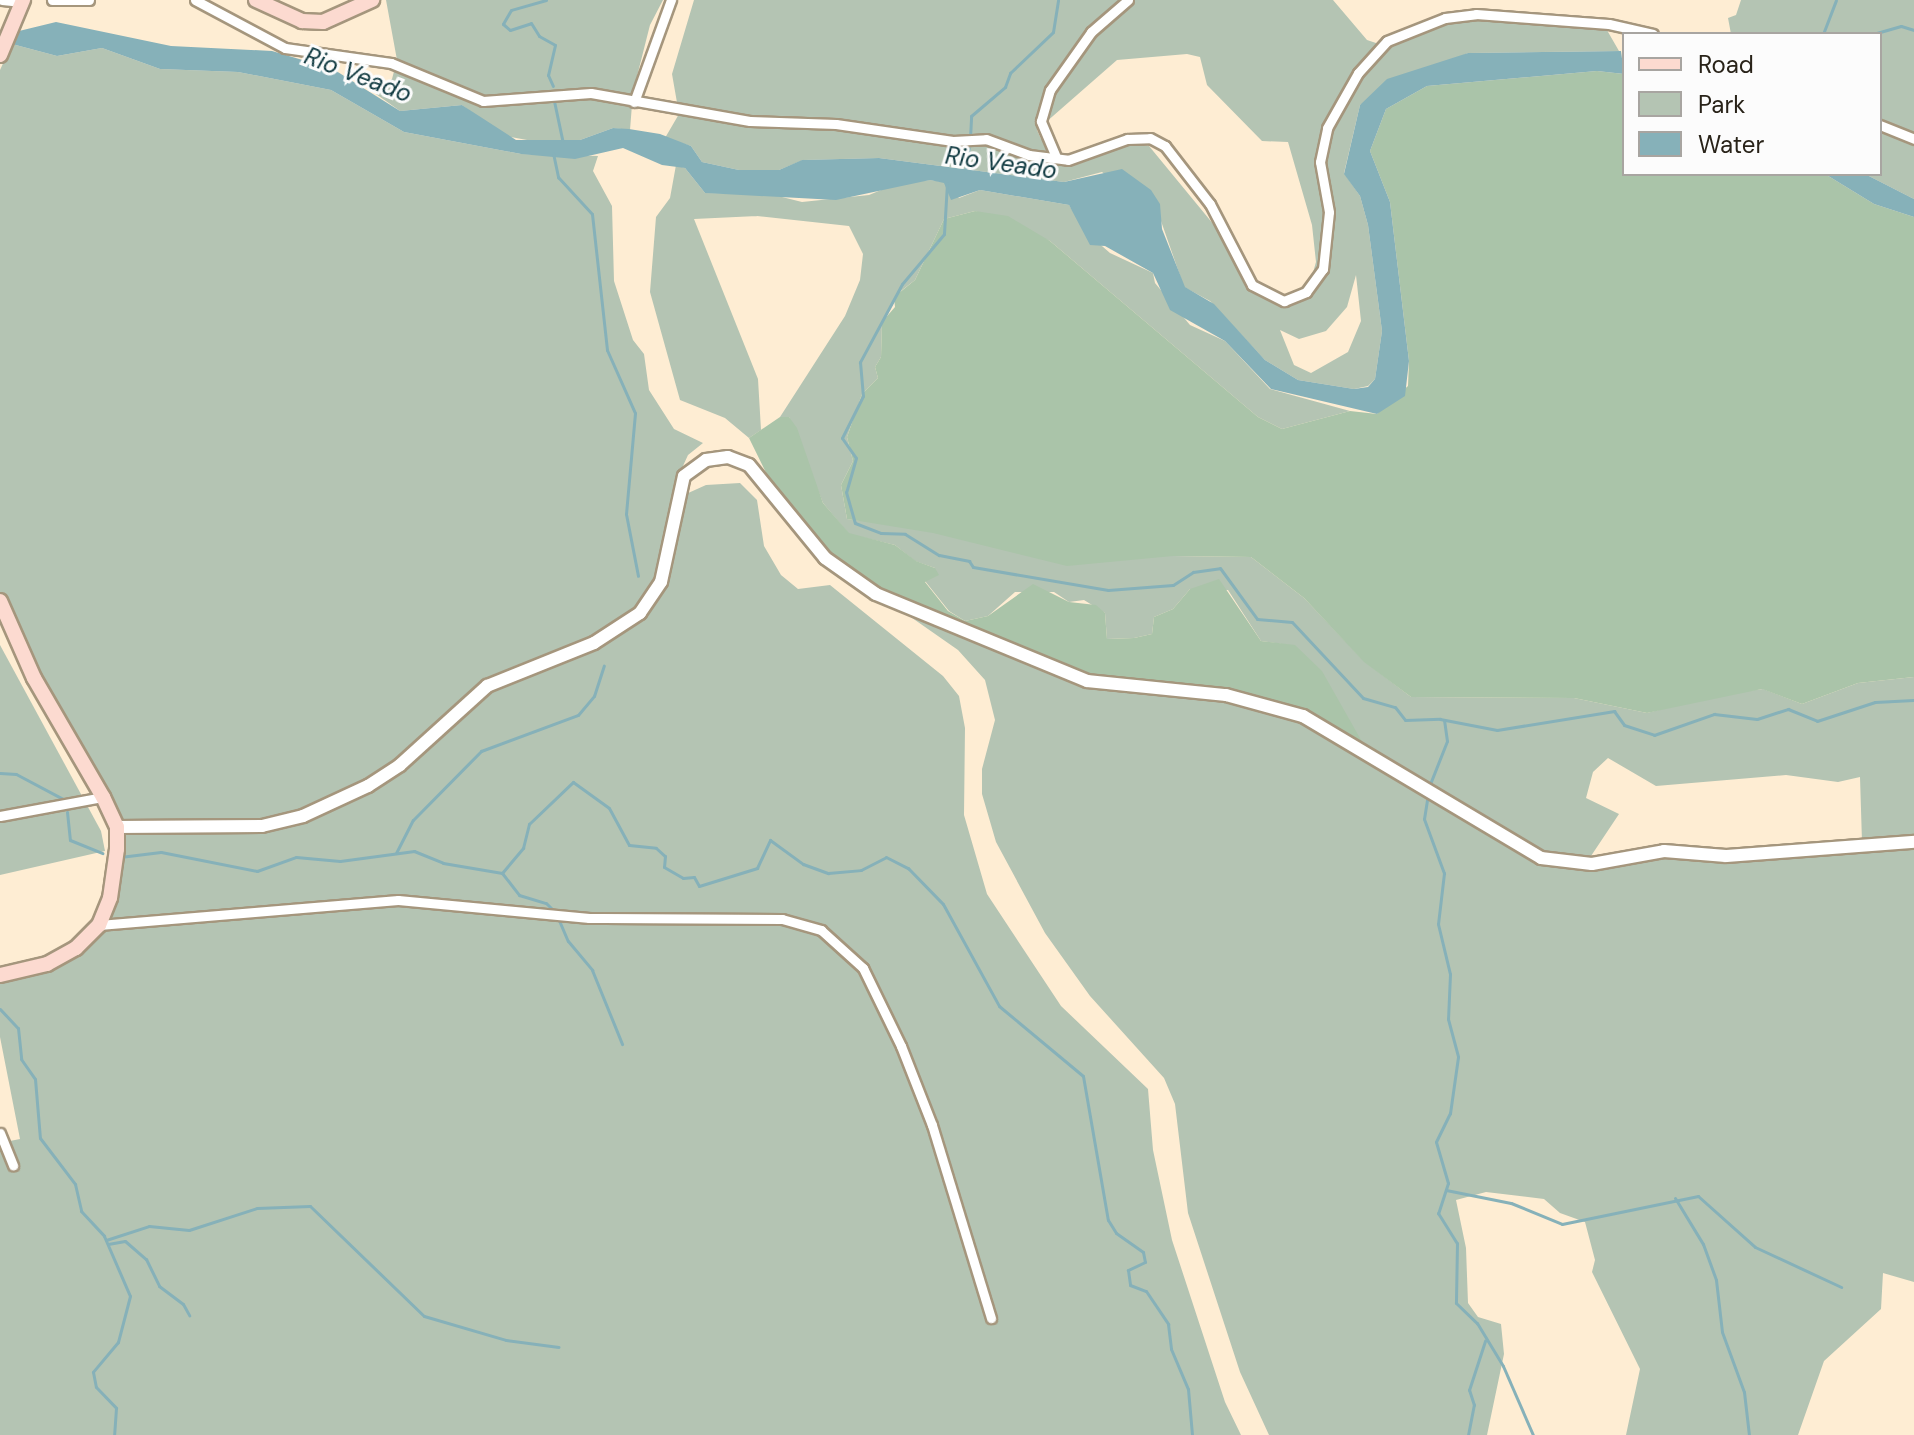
<!DOCTYPE html>
<style>
body{margin:0}
#map{position:relative;width:1914px;height:1435px;overflow:hidden;background:#feedd3;font-family:"DM Sans",sans-serif}
div>[style]{position:absolute}
.green>*{inset:0;background:#b4c4b3}
.forest>*{inset:0;background:#aac4a9}
.water>*{inset:0;background:#86b1b9}
.stream>*{height:3px;margin:-1.5px;padding:0 1.5px;transform-origin:1.5px;border-radius:1.5px;background:#86b1b9}
.roads{filter:drop-shadow(2px 0 #a5967d) drop-shadow(-2px 0 #a5967d) drop-shadow(0 2px #a5967d) drop-shadow(0 -2px #a5967d)}
.minor>*{height:9px;margin:-4.5px;padding:0 4.5px;transform-origin:4.5px;border-radius:4.5px;background:#fff}
.tertiary>*{height:12px;margin:-6px;padding:0 6px;transform-origin:6px;border-radius:6px;background:#fff}
.secondary>*{height:14px;margin:-7px;padding:0 7px;transform-origin:7px;border-radius:7px;background:#fcdad0}
span{translate:-50% -50%;white-space:nowrap;text-align:center;line-height:1.15;-webkit-text-stroke:6px #fcfcfc;paint-order:stroke}
.water-label{font-size:24px;color:#0e383f;font-style:italic}
.legend{position:absolute;left:1622px;top:32px;width:260px;height:144px;box-sizing:border-box;background:#fcfcfc;border:2px solid #a8a5a1;margin:0;padding:10px 14px;list-style:none;font-size:24px;color:#292319}
.legend li{display:flex;align-items:center;gap:16px;height:40px}
.legend b{width:40px;border:2px solid #a8a5a1}
</style>
<div id="map">
<div class="green">
<i style="clip-path:polygon(386px 0,663px 0,650px 25px,633px 92px,630px 130px,613px 128px,580px 140px,538px 142px,505px 136px,462px 105px,400px 111px,376px 94px,392px 79px,397px 60px)"></i>
<i style="clip-path:polygon(evenodd,694px 0,1333px 0,1367px 40px,1385px 46px,1436px 26px,1482px 20px,1604px 25px,1619px 51px,1468px 53px,1360px 105px,1344px 173px,1360px 196px,1368px 225px,1382px 331px,1375px 379px,1368px 386px,1354px 389px,1298px 380px,1265px 360px,1210px 301px,1184px 287px,1161px 221px,1102px 172px,1064px 182px,879px 158px,803px 160px,779px 170px,739px 170px,702px 162px,691px 146px,665px 138px,679px 114px,672px 74px,694px 0,1187px 54px,1200px 57px,1207px 85px,1262px 141px,1288px 142px,1312px 225px,1316px 262px,1309px 287px,1276px 300px,1244px 278px,1214px 225px,1149px 146px,1122px 141px,1066px 160px,1041px 139px,1037px 130px,1117px 60px,1187px 54px,694px 0,1356px 275px,1361px 321px,1348px 352px,1311px 373px,1294px 365px,1280px 330px,1299px 339px,1326px 331px,1347px 307px,1356px 275px)"></i>
<i style="clip-path:polygon(1741px 0,1914px 0,1914px 199px,1865px 174px,1880px 174px,1880px 34px,1731px 34px,1728px 18px,1736px 15px)"></i>
<i style="clip-path:polygon(12px 44px,57px 56px,102px 48px,160px 69px,238px 72px,331px 90px,404px 132px,521px 154px,598px 156px,593px 171px,612px 206px,614px 281px,633px 340px,644px 354px,649px 390px,674px 429px,703px 443px,688px 455px,673px 488px,686px 494px,706px 485px,740px 483px,757px 500px,764px 546px,781px 575px,798px 589px,830px 585px,943px 676px,959px 696px,965px 728px,964px 815px,987px 894px,1061px 1006px,1148px 1089px,1153px 1150px,1172px 1240px,1225px 1402px,1241px 1435px,0 1435px,0 1143px,20px 1139px,0 1037px,0 980px,43px 970px,106px 918px,115px 833px,0 605px,0 70px)"></i>
<i style="clip-path:polygon(evenodd,676px 165px,685px 168px,705px 193px,770px 194px,802px 202px,869px 195px,898px 183px,930px 180px,944px 182px,959px 198px,980px 190px,1069px 205px,1087px 233px,1110px 253px,1153px 273px,1155px 283px,1190px 325px,1225px 341px,1270px 389px,1350px 411px,1282px 429px,1258px 417px,1050px 241px,975px 211px,944px 219px,915px 280px,901px 291px,882px 322px,881px 357px,875px 367px,878px 378px,862px 394px,847px 437px,853px 461px,841px 485px,847px 519px,1173px 556px,1251px 557px,1304px 598px,1364px 661px,1411px 697px,1574px 698px,1647px 713px,1720px 694px,1763px 689px,1802px 704px,1858px 683px,1914px 677px,1914px 1282px,1883px 1273px,1881px 1309px,1824px 1361px,1798px 1435px,1626px 1435px,1640px 1369px,1592px 1272px,1595px 1260px,1585px 1222px,1560px 1213px,1544px 1199px,1486px 1192px,1456px 1200px,1466px 1248px,1468px 1303px,1478px 1317px,1501px 1324px,1504px 1354px,1487px 1435px,1269px 1435px,1240px 1372px,1188px 1213px,1175px 1104px,1164px 1078px,1090px 996px,1045px 933px,996px 842px,982px 794px,982px 769px,995px 720px,985px 680px,958px 650px,895px 606px,982px 637px,1327px 681px,1295px 646px,1261px 641px,1228px 590px,1190px 589px,1173px 609px,1154px 617px,1152px 634px,1134px 638px,1107px 639px,1105px 613px,1084px 600px,1069px 602px,1054px 592px,1015px 592px,988px 616px,965px 621px,949px 611px,925px 581px,935px 568px,915px 561px,895px 545px,849px 534px,823px 503px,789px 417px,780px 417px,845px 316px,860px 280px,863px 254px,849px 226px,757px 216px,694px 219px,758px 379px,761px 430px,749px 438px,725px 418px,680px 400px,650px 292px,656px 217px,670px 198px,676px 165px,1608px 758px,1656px 786px,1786px 775px,1838px 782px,1860px 777px,1862px 842px,1720px 856px,1648px 853px,1585px 865px,1619px 814px,1586px 798px,1593px 772px,1608px 758px)"></i>
<i style="clip-path:polygon(0 645px,101px 831px,105px 851px,0 875px)"></i>
</div>
<div class="forest">
<i style="clip-path:polygon(1597px 71px,1624px 74px,1624px 174px,1825px 174px,1874px 204px,1914px 217px,1914px 677px,1858px 683px,1802px 704px,1762px 689px,1647px 713px,1574px 698px,1411px 697px,1364px 662px,1304px 598px,1251px 557px,1173px 556px,1067px 566px,933px 533px,847px 519px,841px 485px,853px 461px,847px 437px,862px 394px,878px 378px,875px 367px,881px 357px,882px 322px,895px 307px,894px 297px,915px 280px,944px 219px,975px 211px,1008px 216px,1050px 241px,1258px 417px,1282px 429px,1350px 411px,1377px 414px,1408px 386px,1409px 361px,1390px 202px,1370px 151px,1386px 109px,1427px 86px)"></i>
<i style="clip-path:polygon(780px 417px,789px 417px,797px 428px,823px 503px,849px 533px,895px 545px,916px 561px,935px 568px,939px 575px,925px 582px,948px 611px,965px 621px,988px 616px,1033px 584px,1069px 602px,1096px 605px,1105px 613px,1107px 639px,1134px 638px,1152px 634px,1154px 617px,1173px 609px,1190px 589px,1219px 579px,1261px 641px,1295px 645px,1322px 671px,1365px 747px,1327px 728px,1193px 689px,1090px 681px,895px 606px,830px 557px,780px 501px,749px 438px)"></i>
</div>
<div class="water">
<i style="clip-path:polygon(56px 22px,171px 46px,272px 51px,333px 69px,400px 111px,462px 105px,516px 140px,580px 140px,613px 128px,629px 129px,660px 134px,691px 146px,702px 162px,739px 170px,779px 170px,802px 160px,879px 158px,1064px 182px,1122px 169px,1151px 190px,1160px 204px,1162px 229px,1185px 287px,1214px 304px,1265px 360px,1298px 380px,1354px 389px,1368px 387px,1375px 379px,1382px 331px,1368px 225px,1360px 196px,1344px 174px,1360px 105px,1387px 79px,1468px 53px,1621px 51px,1624px 74px,1597px 71px,1427px 86px,1386px 109px,1370px 151px,1390px 202px,1409px 361px,1405px 396px,1377px 414px,1271px 389px,1225px 341px,1170px 310px,1153px 273px,1105px 246px,1090px 245px,1069px 205px,980px 190px,951px 200px,944px 183px,930px 180px,836px 200px,705px 193px,685px 168px,662px 165px,623px 148px,575px 159px,521px 154px,404px 132px,331px 90px,238px 72px,160px 69px,102px 48px,57px 56px,12px 44px,19px 31px)"></i>
<i style="clip-path:polygon(1825px 174px,1865px 174px,1914px 199px,1914px 217px,1874px 204px)"></i>
</div>
<div class="stream">
<i style="left:546px;top:0;width:36px;rotate:164deg"></i>
<i style="left:511px;top:10px;width:16px;rotate:120deg"></i>
<i style="left:503px;top:24px;width:9px;rotate:41deg"></i>
<i style="left:510px;top:30px;width:22px;rotate:-18deg"></i>
<i style="left:531px;top:23px;width:15px;rotate:58deg"></i>
<i style="left:539px;top:36px;width:18px;rotate:29deg"></i>
<i style="left:555px;top:45px;width:31px;rotate:103deg"></i>
<i style="left:548px;top:75px;width:12px;rotate:66deg"></i>
<i style="left:1823px;top:34px;width:36px;rotate:-69deg"></i>
<i style="left:1873px;top:34px;width:29px;rotate:-16deg"></i>
<i style="left:1901px;top:26px;width:14px;rotate:17deg"></i>
<i style="left:554px;top:101px;width:40px;rotate:78deg"></i>
<i style="left:970px;top:138px;width:22px;rotate:-87deg"></i>
<i style="left:971px;top:116px;width:45px;rotate:-40.5deg"></i>
<i style="left:1005px;top:87px;width:15px;rotate:-70deg"></i>
<i style="left:1010px;top:73px;width:59px;rotate:-43.6deg"></i>
<i style="left:1053px;top:32px;width:32px;rotate:-81deg"></i>
<i style="left:553px;top:153px;width:25px;rotate:78deg"></i>
<i style="left:558px;top:177px;width:50px;rotate:47.4deg"></i>
<i style="left:592px;top:214px;width:137px;rotate:83.7deg"></i>
<i style="left:607px;top:350px;width:69px;rotate:66deg"></i>
<i style="left:635px;top:413px;width:101px;rotate:95.1deg"></i>
<i style="left:626px;top:514px;width:63px;rotate:79deg"></i>
<i style="left:965px;top:172px;width:24px;rotate:-81deg"></i>
<i style="left:947px;top:183px;width:51px;rotate:93.4deg"></i>
<i style="left:944px;top:234px;width:65px;rotate:130deg"></i>
<i style="left:902px;top:284px;width:89px;rotate:118.3deg"></i>
<i style="left:860px;top:362px;width:34px;rotate:85deg"></i>
<i style="left:863px;top:396px;width:47px;rotate:116.6deg"></i>
<i style="left:842px;top:438px;width:24px;rotate:55deg"></i>
<i style="left:856px;top:458px;width:35px;rotate:106deg"></i>
<i style="left:846px;top:492px;width:32px;rotate:74deg"></i>
<i style="left:855px;top:523px;width:28px;rotate:21deg"></i>
<i style="left:881px;top:533px;width:24px;rotate:2deg"></i>
<i style="left:905px;top:534px;width:40px;rotate:32deg"></i>
<i style="left:939px;top:555px;width:31px;rotate:11deg"></i>
<i style="left:969px;top:561px;width:7px;rotate:56deg"></i>
<i style="left:973px;top:567px;width:137px;rotate:9.7deg"></i>
<i style="left:1108px;top:590px;width:65px;rotate:-4.4deg"></i>
<i style="left:1173px;top:585px;width:24px;rotate:-33deg"></i>
<i style="left:1193px;top:572px;width:27px;rotate:-8deg"></i>
<i style="left:1220px;top:568px;width:63px;rotate:54deg"></i>
<i style="left:1257px;top:619px;width:35px;rotate:5deg"></i>
<i style="left:1292px;top:622px;width:104px;rotate:46.9deg"></i>
<i style="left:1363px;top:698px;width:33px;rotate:16deg"></i>
<i style="left:1395px;top:707px;width:16px;rotate:52deg"></i>
<i style="left:1405px;top:720px;width:35px;rotate:-2deg"></i>
<i style="left:1440px;top:719px;width:58px;rotate:10.9deg"></i>
<i style="left:1497px;top:730px;width:119px;rotate:-9.2deg"></i>
<i style="left:1614px;top:711px;width:17px;rotate:54deg"></i>
<i style="left:1624px;top:725px;width:32px;rotate:18deg"></i>
<i style="left:1654px;top:735px;width:64px;rotate:-19.3deg"></i>
<i style="left:1714px;top:714px;width:43px;rotate:6.6deg"></i>
<i style="left:1757px;top:719px;width:33px;rotate:-18deg"></i>
<i style="left:1788px;top:709px;width:31px;rotate:22deg"></i>
<i style="left:1817px;top:721px;width:61px;rotate:-18.1deg"></i>
<i style="left:1875px;top:702px;width:39px;rotate:-3deg"></i>
<i style="left:0;top:773px;width:16px;rotate:4deg"></i>
<i style="left:16px;top:774px;width:53px;rotate:28deg"></i>
<i style="left:1430px;top:784px;width:46px;rotate:-68.4deg"></i>
<i style="left:1447px;top:741px;width:21px;rotate:-98deg"></i>
<i style="left:1427px;top:800px;width:19px;rotate:99deg"></i>
<i style="left:1424px;top:819px;width:58px;rotate:69.7deg"></i>
<i style="left:1444px;top:873px;width:51px;rotate:96.7deg"></i>
<i style="left:1438px;top:924px;width:51px;rotate:76.5deg"></i>
<i style="left:1450px;top:974px;width:45px;rotate:92.5deg"></i>
<i style="left:1448px;top:1019px;width:39px;rotate:75deg"></i>
<i style="left:1458px;top:1057px;width:57px;rotate:98.1deg"></i>
<i style="left:1450px;top:1113px;width:32px;rotate:116deg"></i>
<i style="left:1436px;top:1142px;width:43px;rotate:73.7deg"></i>
<i style="left:1448px;top:1183px;width:32px;rotate:108deg"></i>
<i style="left:1438px;top:1213px;width:36px;rotate:58deg"></i>
<i style="left:1457px;top:1243px;width:60px;rotate:91deg"></i>
<i style="left:1456px;top:1303px;width:29px;rotate:44deg"></i>
<i style="left:1477px;top:1323px;width:50px;rotate:58.8deg"></i>
<i style="left:1503px;top:1366px;width:75px;rotate:66.5deg"></i>
<i style="left:67px;top:812px;width:28px;rotate:84deg"></i>
<i style="left:70px;top:840px;width:35px;rotate:22deg"></i>
<i style="left:396px;top:853px;width:37px;rotate:-63deg"></i>
<i style="left:413px;top:820px;width:97px;rotate:-45.4deg"></i>
<i style="left:481px;top:751px;width:103px;rotate:-20.4deg"></i>
<i style="left:578px;top:715px;width:25px;rotate:-50deg"></i>
<i style="left:594px;top:696px;width:32px;rotate:-72deg"></i>
<i style="left:120px;top:857px;width:41px;rotate:-7deg"></i>
<i style="left:161px;top:852px;width:98px;rotate:11.2deg"></i>
<i style="left:257px;top:871px;width:41px;rotate:-19.7deg"></i>
<i style="left:296px;top:857px;width:44px;rotate:5.2deg"></i>
<i style="left:340px;top:861px;width:75px;rotate:-7.7deg"></i>
<i style="left:414px;top:851px;width:31px;rotate:22deg"></i>
<i style="left:443px;top:863px;width:60px;rotate:9.6deg"></i>
<i style="left:502px;top:873px;width:33px;rotate:-50deg"></i>
<i style="left:523px;top:848px;width:25px;rotate:-76deg"></i>
<i style="left:529px;top:824px;width:61px;rotate:-43.7deg"></i>
<i style="left:573px;top:782px;width:44px;rotate:35.8deg"></i>
<i style="left:609px;top:808px;width:42px;rotate:61.6deg"></i>
<i style="left:629px;top:845px;width:27px;rotate:6deg"></i>
<i style="left:656px;top:848px;width:12px;rotate:42deg"></i>
<i style="left:665px;top:856px;width:11px;rotate:95deg"></i>
<i style="left:664px;top:867px;width:22px;rotate:30deg"></i>
<i style="left:683px;top:878px;width:11px;rotate:-5deg"></i>
<i style="left:694px;top:877px;width:10px;rotate:61deg"></i>
<i style="left:699px;top:886px;width:61px;rotate:-17.2deg"></i>
<i style="left:757px;top:868px;width:31px;rotate:-65deg"></i>
<i style="left:770px;top:840px;width:41px;rotate:36deg"></i>
<i style="left:803px;top:864px;width:27px;rotate:20deg"></i>
<i style="left:828px;top:873px;width:33px;rotate:-5deg"></i>
<i style="left:861px;top:870px;width:28px;rotate:-27deg"></i>
<i style="left:886px;top:857px;width:25px;rotate:27deg"></i>
<i style="left:908px;top:868px;width:50px;rotate:45.8deg"></i>
<i style="left:943px;top:904px;width:116px;rotate:61.2deg"></i>
<i style="left:999px;top:1006px;width:109px;rotate:39.8deg"></i>
<i style="left:1083px;top:1076px;width:146px;rotate:80.2deg"></i>
<i style="left:1108px;top:1220px;width:15px;rotate:58deg"></i>
<i style="left:1116px;top:1233px;width:33px;rotate:35deg"></i>
<i style="left:1143px;top:1252px;width:10px;rotate:79deg"></i>
<i style="left:1145px;top:1262px;width:19px;rotate:155deg"></i>
<i style="left:1128px;top:1270px;width:15px;rotate:82deg"></i>
<i style="left:1130px;top:1285px;width:17px;rotate:21deg"></i>
<i style="left:1146px;top:1291px;width:40px;rotate:56deg"></i>
<i style="left:1168px;top:1324px;width:25px;rotate:83deg"></i>
<i style="left:1171px;top:1349px;width:43px;rotate:67deg"></i>
<i style="left:1188px;top:1389px;width:46px;rotate:85deg"></i>
<i style="left:502px;top:873px;width:28px;rotate:52deg"></i>
<i style="left:519px;top:895px;width:28px;rotate:17deg"></i>
<i style="left:546px;top:903px;width:11px;rotate:45deg"></i>
<i style="left:558px;top:918px;width:25px;rotate:67deg"></i>
<i style="left:568px;top:941px;width:38px;rotate:50deg"></i>
<i style="left:592px;top:970px;width:80px;rotate:67.9deg"></i>
<i style="left:0;top:1009px;width:26px;rotate:47deg"></i>
<i style="left:18px;top:1028px;width:31px;rotate:84deg"></i>
<i style="left:21px;top:1059px;width:24px;rotate:55deg"></i>
<i style="left:35px;top:1079px;width:59px;rotate:85.2deg"></i>
<i style="left:40px;top:1138px;width:58px;rotate:52.7deg"></i>
<i style="left:75px;top:1184px;width:28px;rotate:77deg"></i>
<i style="left:81px;top:1211px;width:34px;rotate:47deg"></i>
<i style="left:104px;top:1236px;width:65px;rotate:66.6deg"></i>
<i style="left:130px;top:1296px;width:48px;rotate:104.6deg"></i>
<i style="left:118px;top:1342px;width:39px;rotate:130deg"></i>
<i style="left:93px;top:1372px;width:15px;rotate:79deg"></i>
<i style="left:96px;top:1387px;width:29px;rotate:46deg"></i>
<i style="left:116px;top:1408px;width:27px;rotate:94deg"></i>
<i style="left:1446px;top:1190px;width:66px;rotate:11.3deg"></i>
<i style="left:1511px;top:1203px;width:55px;rotate:22.4deg"></i>
<i style="left:1562px;top:1224px;width:139px;rotate:-11.6deg"></i>
<i style="left:1698px;top:1196px;width:76px;rotate:41.8deg"></i>
<i style="left:1755px;top:1247px;width:95px;rotate:24.9deg"></i>
<i style="left:1675px;top:1198px;width:54px;rotate:58.7deg"></i>
<i style="left:1703px;top:1244px;width:38px;rotate:70deg"></i>
<i style="left:1716px;top:1280px;width:52px;rotate:83.4deg"></i>
<i style="left:1722px;top:1332px;width:64px;rotate:69.9deg"></i>
<i style="left:1744px;top:1392px;width:43px;rotate:83.4deg"></i>
<i style="left:106px;top:1240px;width:45px;rotate:-18deg"></i>
<i style="left:149px;top:1226px;width:40px;rotate:5.7deg"></i>
<i style="left:189px;top:1230px;width:71px;rotate:-17.9deg"></i>
<i style="left:257px;top:1208px;width:53px;rotate:-2.2deg"></i>
<i style="left:310px;top:1206px;width:158px;rotate:44deg"></i>
<i style="left:424px;top:1316px;width:85px;rotate:16.3deg"></i>
<i style="left:506px;top:1340px;width:53px;rotate:7.5deg"></i>
<i style="left:108px;top:1244px;width:17px;rotate:-10deg"></i>
<i style="left:125px;top:1241px;width:28px;rotate:41deg"></i>
<i style="left:146px;top:1259px;width:30px;rotate:64deg"></i>
<i style="left:159px;top:1286px;width:30px;rotate:37deg"></i>
<i style="left:183px;top:1304px;width:13px;rotate:61deg"></i>
<i style="left:1468px;top:1435px;width:31px;rotate:-79deg"></i>
<i style="left:1474px;top:1405px;width:16px;rotate:-108deg"></i>
<i style="left:1469px;top:1390px;width:52px;rotate:-71.9deg"></i>
</div>
<div class="roads">
<div class="minor">
<i style="left:2px;top:0;width:20px;rotate:6deg"></i>
<i style="left:52px;top:0;width:37px"></i>
<i style="left:195px;top:0;width:102px;rotate:28.1deg"></i>
<i style="left:285px;top:48px;width:107px;rotate:8.1deg"></i>
<i style="left:391px;top:63px;width:100px;rotate:22.4deg"></i>
<i style="left:483px;top:101px;width:108px;rotate:-4.2deg"></i>
<i style="left:591px;top:93px;width:161px;rotate:10deg"></i>
<i style="left:750px;top:121px;width:86px;rotate:2deg"></i>
<i style="left:836px;top:124px;width:118px;rotate:8.3deg"></i>
<i style="left:953px;top:141px;width:33px;rotate:-3deg"></i>
<i style="left:986px;top:139px;width:46px;rotate:20.4deg"></i>
<i style="left:1029px;top:155px;width:39px;rotate:7deg"></i>
<i style="left:1068px;top:160px;width:63px;rotate:-19.6deg"></i>
<i style="left:1127px;top:139px;width:23px;rotate:-2deg"></i>
<i style="left:1150px;top:138px;width:17px;rotate:28deg"></i>
<i style="left:1165px;top:146px;width:73px;rotate:52.2deg"></i>
<i style="left:1210px;top:204px;width:91px;rotate:62.6deg"></i>
<i style="left:1252px;top:285px;width:36px;rotate:27deg"></i>
<i style="left:1284px;top:301px;width:24px;rotate:-22deg"></i>
<i style="left:1306px;top:292px;width:29px;rotate:-54deg"></i>
<i style="left:1323px;top:269px;width:57px;rotate:-84deg"></i>
<i style="left:1329px;top:212px;width:51px;rotate:-100.2deg"></i>
<i style="left:1320px;top:162px;width:35px;rotate:-78deg"></i>
<i style="left:1327px;top:128px;width:63px;rotate:-60.6deg"></i>
<i style="left:1358px;top:73px;width:43px;rotate:-47.8deg"></i>
<i style="left:1387px;top:41px;width:62px;rotate:-21.6deg"></i>
<i style="left:1445px;top:18px;width:31px;rotate:-7deg"></i>
<i style="left:1476px;top:14px;width:133px;rotate:4.3deg"></i>
<i style="left:1609px;top:24px;width:45px;rotate:12.8deg"></i>
<i style="left:634px;top:102px;width:109px;rotate:-70.1deg"></i>
<i style="left:1880px;top:125px;width:37px;rotate:22deg"></i>
<i style="left:1056px;top:157px;width:39px;rotate:-113deg"></i>
<i style="left:1041px;top:121px;width:32px;rotate:-74deg"></i>
<i style="left:1050px;top:90px;width:71px;rotate:-54.7deg"></i>
<i style="left:1091px;top:32px;width:49px;rotate:-40.9deg"></i>
<i style="left:0;top:816px;width:105px;rotate:-10.5deg"></i>
<i style="left:99px;top:925px;width:300px;rotate:-4.8deg"></i>
<i style="left:398px;top:900px;width:192px;rotate:5.4deg"></i>
<i style="left:589px;top:918px;width:193px;rotate:0.3deg"></i>
<i style="left:782px;top:919px;width:41px;rotate:15.8deg"></i>
<i style="left:821px;top:930px;width:57px;rotate:42.1deg"></i>
<i style="left:863px;top:968px;width:87px;rotate:64deg"></i>
<i style="left:901px;top:1046px;width:85px;rotate:68.6deg"></i>
<i style="left:932px;top:1125px;width:202px;rotate:73deg"></i>
<i style="left:0;top:1133px;width:35px;rotate:68deg"></i>
</div>
<div class="tertiary">
<i style="left:117px;top:827px;width:145px;rotate:-0.4deg"></i>
<i style="left:262px;top:826px;width:42px;rotate:-13.7deg"></i>
<i style="left:303px;top:816px;width:72px;rotate:-24.8deg"></i>
<i style="left:368px;top:786px;width:38px;rotate:-33deg"></i>
<i style="left:400px;top:765px;width:118px;rotate:-42.2deg"></i>
<i style="left:487px;top:686px;width:115px;rotate:-21.9deg"></i>
<i style="left:594px;top:643px;width:55px;rotate:-33.1deg"></i>
<i style="left:640px;top:613px;width:37px;rotate:-56deg"></i>
<i style="left:661px;top:582px;width:108px;rotate:-77.8deg"></i>
<i style="left:684px;top:476px;width:27px;rotate:-36deg"></i>
<i style="left:706px;top:460px;width:22px;rotate:-8deg"></i>
<i style="left:728px;top:457px;width:22px;rotate:21deg"></i>
<i style="left:749px;top:465px;width:120px;rotate:50.7deg"></i>
<i style="left:825px;top:558px;width:62px;rotate:35.2deg"></i>
<i style="left:876px;top:594px;width:228px;rotate:22.4deg"></i>
<i style="left:1087px;top:681px;width:140px;rotate:5.8deg"></i>
<i style="left:1226px;top:695px;width:80px;rotate:15.3deg"></i>
<i style="left:1303px;top:716px;width:277px;rotate:30.8deg"></i>
<i style="left:1541px;top:858px;width:51px;rotate:6.7deg"></i>
<i style="left:1592px;top:864px;width:73px;rotate:-10.2deg"></i>
<i style="left:1664px;top:851px;width:62px;rotate:4.6deg"></i>
<i style="left:1726px;top:856px;width:189px;rotate:-4.3deg"></i>
</div>
<div class="secondary">
<i style="left:256px;top:0;width:51px;rotate:24.5deg"></i>
<i style="left:302px;top:21px;width:21px;rotate:3deg"></i>
<i style="left:323px;top:22px;width:54px;rotate:-24.2deg"></i>
<i style="left:0;top:55px;width:60px;rotate:-67.3deg"></i>
<i style="left:0;top:601px;width:84px;rotate:66.2deg"></i>
<i style="left:34px;top:678px;width:138px;rotate:59.9deg"></i>
<i style="left:103px;top:797px;width:33px;rotate:65deg"></i>
<i style="left:117px;top:827px;width:22px;rotate:90deg"></i>
<i style="left:117px;top:849px;width:49px;rotate:98.1deg"></i>
<i style="left:110px;top:898px;width:29px;rotate:112deg"></i>
<i style="left:99px;top:925px;width:33px;rotate:135deg"></i>
<i style="left:76px;top:948px;width:33px;rotate:151deg"></i>
<i style="left:47px;top:964px;width:48px;rotate:166.8deg"></i>
</div>
</div>
<div class="water-label">
<span style="left:358px;top:75px;rotate:21deg">Rio Veado</span>
<span style="left:1001px;top:163px;rotate:8deg">Rio Veado</span>
</div>
<ul class="legend">
<li><b style="height:10px;background:#fcdad0"></b>Road</li>
<li><b style="height:22px;background:#b4c4b3"></b>Park</li>
<li><b style="height:22px;background:#86b1b9"></b>Water</li>
</ul>
</div>
